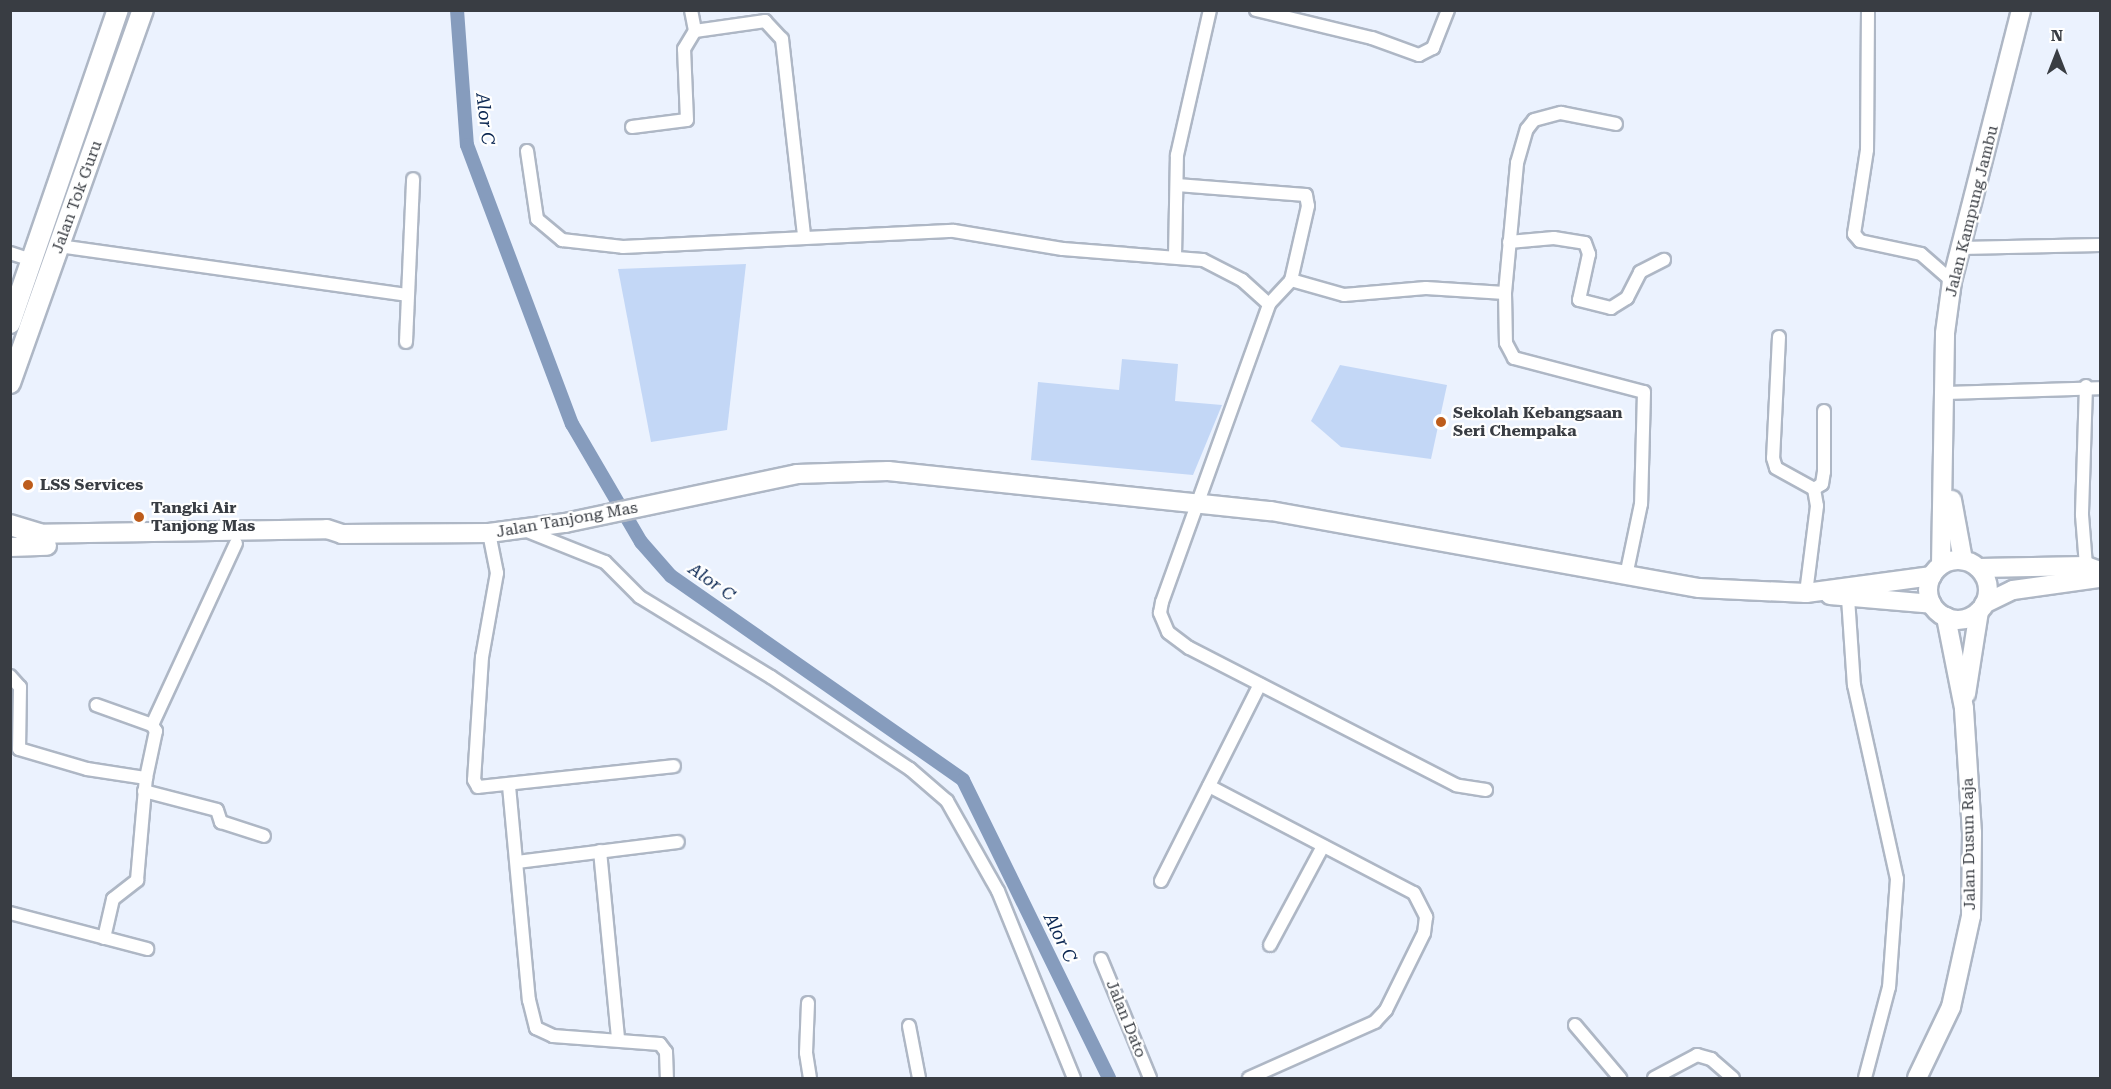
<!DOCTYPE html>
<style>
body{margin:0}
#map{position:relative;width:2111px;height:1089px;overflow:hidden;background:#ebf2fe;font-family:"Roboto Serif",serif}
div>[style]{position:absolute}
.green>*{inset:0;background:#c3d7f6}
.canal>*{height:14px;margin:-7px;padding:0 7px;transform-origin:7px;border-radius:7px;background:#869cbd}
.roads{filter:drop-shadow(2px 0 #aeb7c5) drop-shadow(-2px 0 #aeb7c5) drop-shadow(0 2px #aeb7c5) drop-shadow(0 -2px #aeb7c5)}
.street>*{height:12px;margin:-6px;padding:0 6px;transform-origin:6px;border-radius:6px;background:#fff}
.secondary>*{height:18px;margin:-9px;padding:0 9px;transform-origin:9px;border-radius:9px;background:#fff}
.secondary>.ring{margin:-9px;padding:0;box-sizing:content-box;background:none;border:18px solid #fff;border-radius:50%}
.primary>*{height:20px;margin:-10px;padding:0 10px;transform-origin:10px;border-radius:10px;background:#fff}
.dots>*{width:16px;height:16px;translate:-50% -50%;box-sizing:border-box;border:3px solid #fff;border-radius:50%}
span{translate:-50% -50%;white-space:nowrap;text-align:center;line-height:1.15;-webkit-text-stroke:4.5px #fff;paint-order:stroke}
.street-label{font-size:16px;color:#393d43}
.poi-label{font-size:16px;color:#393d43;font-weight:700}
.left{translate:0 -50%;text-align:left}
.water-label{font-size:18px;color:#0b2752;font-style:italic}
.frame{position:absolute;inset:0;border:12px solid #393d43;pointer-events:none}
.north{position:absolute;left:2027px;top:24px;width:60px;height:60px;-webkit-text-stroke:4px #fff;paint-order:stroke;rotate:0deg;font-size:16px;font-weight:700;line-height:24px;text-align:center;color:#393d43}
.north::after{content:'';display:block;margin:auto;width:21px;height:27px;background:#393d43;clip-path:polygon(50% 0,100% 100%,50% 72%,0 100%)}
</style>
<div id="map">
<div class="green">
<i style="clip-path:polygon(746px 264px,727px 430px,651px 442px,618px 269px)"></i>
<i style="clip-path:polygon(1122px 359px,1178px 364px,1175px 401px,1222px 405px,1193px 475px,1031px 460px,1038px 382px,1119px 390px)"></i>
<i style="clip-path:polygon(1340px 365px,1447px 385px,1431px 459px,1341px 447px,1311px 421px)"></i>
</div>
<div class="canal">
<i style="left:457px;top:10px;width:135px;rotate:85.8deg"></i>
<i style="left:467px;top:145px;width:298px;rotate:69.4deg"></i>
<i style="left:572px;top:424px;width:137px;rotate:59.7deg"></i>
<i style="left:641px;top:542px;width:45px;rotate:48.6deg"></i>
<i style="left:671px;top:576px;width:356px;rotate:34.9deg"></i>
<i style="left:963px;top:780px;width:332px;rotate:63.9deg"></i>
</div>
<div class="roads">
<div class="street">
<i style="left:691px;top:10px;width:21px;rotate:79deg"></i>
<i style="left:1256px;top:10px;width:119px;rotate:13.6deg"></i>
<i style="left:1372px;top:38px;width:50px;rotate:19.9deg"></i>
<i style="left:1419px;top:55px;width:16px;rotate:-27deg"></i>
<i style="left:1433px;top:48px;width:41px;rotate:-68.5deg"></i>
<i style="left:1868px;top:10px;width:140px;rotate:90.4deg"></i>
<i style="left:1867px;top:150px;width:85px;rotate:98.8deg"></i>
<i style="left:1854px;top:234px;width:9px;rotate:49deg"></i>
<i style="left:1860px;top:241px;width:62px;rotate:12deg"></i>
<i style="left:1921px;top:254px;width:41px;rotate:41.1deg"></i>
<i style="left:632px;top:127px;width:55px;rotate:-7.3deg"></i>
<i style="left:687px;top:120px;width:71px;rotate:-92.4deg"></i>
<i style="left:684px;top:49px;width:21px;rotate:-59deg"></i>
<i style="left:695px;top:31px;width:71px;rotate:-8.1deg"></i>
<i style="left:765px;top:21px;width:25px;rotate:47deg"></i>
<i style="left:782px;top:39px;width:197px;rotate:83.6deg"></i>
<i style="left:527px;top:151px;width:69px;rotate:81.6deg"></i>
<i style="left:537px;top:219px;width:33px;rotate:40deg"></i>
<i style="left:562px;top:240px;width:61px;rotate:6.5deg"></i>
<i style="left:623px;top:247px;width:331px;rotate:-2.8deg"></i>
<i style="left:954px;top:231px;width:110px;rotate:9.4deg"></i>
<i style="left:1063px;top:249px;width:140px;rotate:4.5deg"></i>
<i style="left:1203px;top:260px;width:44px;rotate:27.1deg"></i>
<i style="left:1242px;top:280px;width:36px;rotate:42deg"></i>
<i style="left:1177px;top:185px;width:129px;rotate:4.4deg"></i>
<i style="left:1306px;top:195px;width:11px;rotate:80deg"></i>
<i style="left:1308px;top:206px;width:76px;rotate:102.9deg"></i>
<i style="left:1509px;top:242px;width:45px;rotate:-5.1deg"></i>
<i style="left:1554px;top:238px;width:31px;rotate:9deg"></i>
<i style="left:1585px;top:243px;width:12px;rotate:70deg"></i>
<i style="left:1589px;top:254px;width:47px;rotate:102.3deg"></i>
<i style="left:1579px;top:300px;width:33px;rotate:14deg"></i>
<i style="left:1611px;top:308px;width:19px;rotate:-32deg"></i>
<i style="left:1627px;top:298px;width:29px;rotate:-63deg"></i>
<i style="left:1640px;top:272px;width:27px;rotate:-27deg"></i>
<i style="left:59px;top:246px;width:351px;rotate:8deg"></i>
<i style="left:1961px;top:248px;width:139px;rotate:-1.2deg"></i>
<i style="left:10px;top:253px;width:23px;rotate:18deg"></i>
<i style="left:1175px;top:257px;width:102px;rotate:-88.9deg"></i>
<i style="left:1177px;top:155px;width:149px;rotate:-77.2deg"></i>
<i style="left:1505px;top:293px;width:131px;rotate:-84.7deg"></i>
<i style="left:1517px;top:163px;width:35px;rotate:-74deg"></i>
<i style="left:1527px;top:129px;width:11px;rotate:-52deg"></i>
<i style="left:1534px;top:120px;width:28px;rotate:-15deg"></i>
<i style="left:1561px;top:113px;width:56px;rotate:11.3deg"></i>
<i style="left:1779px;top:337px;width:121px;rotate:92.8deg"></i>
<i style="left:1773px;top:458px;width:10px;rotate:73deg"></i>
<i style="left:1776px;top:468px;width:43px;rotate:28.9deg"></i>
<i style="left:1814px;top:489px;width:17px;rotate:80deg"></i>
<i style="left:1817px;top:506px;width:88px;rotate:97.2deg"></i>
<i style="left:406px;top:342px;width:163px;rotate:-87.5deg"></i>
<i style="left:2086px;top:386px;width:129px;rotate:91.8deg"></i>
<i style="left:2082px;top:515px;width:51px;rotate:85.5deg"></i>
<i style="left:1944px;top:393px;width:156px;rotate:-1.8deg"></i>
<i style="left:1814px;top:489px;width:9px;rotate:-32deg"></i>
<i style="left:1822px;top:484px;width:12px;rotate:-81deg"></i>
<i style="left:1824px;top:472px;width:61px;rotate:-90deg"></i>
<i style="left:527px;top:531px;width:84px;rotate:21.7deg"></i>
<i style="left:605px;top:562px;width:49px;rotate:45deg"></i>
<i style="left:640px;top:597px;width:153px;rotate:31.4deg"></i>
<i style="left:771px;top:677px;width:167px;rotate:33.5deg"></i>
<i style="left:910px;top:769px;width:49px;rotate:40.9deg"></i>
<i style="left:947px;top:801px;width:103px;rotate:60.5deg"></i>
<i style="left:998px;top:891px;width:202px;rotate:67.9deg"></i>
<i style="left:489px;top:533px;width:41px;rotate:78.7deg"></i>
<i style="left:497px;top:573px;width:85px;rotate:100.1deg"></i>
<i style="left:482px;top:657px;width:123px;rotate:93.7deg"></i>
<i style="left:474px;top:780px;width:8px;rotate:60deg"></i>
<i style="left:478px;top:787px;width:197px;rotate:-6.1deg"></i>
<i style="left:1848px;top:598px;width:87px;rotate:86.1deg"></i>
<i style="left:1854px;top:685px;width:199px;rotate:77.5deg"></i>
<i style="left:1897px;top:879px;width:108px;rotate:94.2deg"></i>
<i style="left:1889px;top:987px;width:94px;rotate:104.8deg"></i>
<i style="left:10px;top:676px;width:15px;rotate:48deg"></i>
<i style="left:20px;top:687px;width:62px;rotate:90.9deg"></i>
<i style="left:19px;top:749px;width:71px;rotate:16.4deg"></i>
<i style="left:87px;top:769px;width:60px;rotate:8.7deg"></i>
<i style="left:146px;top:778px;width:48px;rotate:-78deg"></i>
<i style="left:156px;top:731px;width:7px;rotate:-124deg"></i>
<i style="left:152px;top:725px;width:59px;rotate:-160.3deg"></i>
<i style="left:152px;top:725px;width:200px;rotate:-65.2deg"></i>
<i style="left:509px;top:786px;width:215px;rotate:84.7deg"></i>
<i style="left:529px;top:1000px;width:29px;rotate:76deg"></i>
<i style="left:536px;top:1028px;width:19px;rotate:25deg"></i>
<i style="left:553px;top:1036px;width:107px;rotate:4.3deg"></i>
<i style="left:660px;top:1044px;width:10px;rotate:53deg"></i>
<i style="left:666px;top:1052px;width:26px;rotate:88deg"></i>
<i style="left:1209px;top:786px;width:231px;rotate:27.6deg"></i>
<i style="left:1414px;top:893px;width:27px;rotate:63deg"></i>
<i style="left:1426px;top:917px;width:16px;rotate:97deg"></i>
<i style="left:1424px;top:933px;width:86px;rotate:116.3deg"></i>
<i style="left:1386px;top:1010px;width:16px;rotate:133deg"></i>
<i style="left:1375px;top:1022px;width:138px;rotate:156deg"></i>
<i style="left:1486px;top:790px;width:30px;rotate:-171deg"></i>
<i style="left:1456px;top:785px;width:300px;rotate:-152.8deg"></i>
<i style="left:1189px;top:648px;width:26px;rotate:-143deg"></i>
<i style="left:1168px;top:632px;width:21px;rotate:-113deg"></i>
<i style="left:1160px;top:613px;width:11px;rotate:-80deg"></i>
<i style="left:1162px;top:602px;width:317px;rotate:-70.2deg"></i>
<i style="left:1269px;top:304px;width:33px;rotate:-47deg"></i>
<i style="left:1291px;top:280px;width:55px;rotate:15.8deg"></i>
<i style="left:1344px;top:295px;width:82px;rotate:-4.9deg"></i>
<i style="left:1426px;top:288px;width:79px;rotate:3.6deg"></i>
<i style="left:1505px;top:293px;width:50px;rotate:88.9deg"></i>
<i style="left:1506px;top:343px;width:17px;rotate:62deg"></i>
<i style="left:1514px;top:358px;width:134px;rotate:14.7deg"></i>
<i style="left:1644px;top:392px;width:112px;rotate:91.5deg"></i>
<i style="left:1641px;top:504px;width:74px;rotate:101.8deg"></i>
<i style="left:144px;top:791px;width:75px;rotate:14.6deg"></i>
<i style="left:217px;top:810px;width:13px;rotate:72deg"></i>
<i style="left:221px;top:822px;width:45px;rotate:18deg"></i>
<i style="left:600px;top:851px;width:188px;rotate:84.5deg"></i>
<i style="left:517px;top:862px;width:162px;rotate:-7.1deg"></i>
<i style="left:1161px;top:881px;width:220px;rotate:-63.3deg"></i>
<i style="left:10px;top:913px;width:142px;rotate:14.7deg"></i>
<i style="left:104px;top:938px;width:40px;rotate:-77deg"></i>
<i style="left:113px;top:899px;width:31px;rotate:-38deg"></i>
<i style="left:137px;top:880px;width:102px;rotate:-85deg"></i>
<i style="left:1270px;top:945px;width:112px;rotate:-61.8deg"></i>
<i style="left:1101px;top:959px;width:129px;rotate:67.6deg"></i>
<i style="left:808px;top:1003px;width:50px;rotate:92.3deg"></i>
<i style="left:806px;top:1053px;width:25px;rotate:81deg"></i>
<i style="left:1575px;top:1025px;width:70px;rotate:49.7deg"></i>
<i style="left:909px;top:1026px;width:53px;rotate:79.1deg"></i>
<i style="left:1654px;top:1078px;width:49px;rotate:-28.1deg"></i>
<i style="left:1697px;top:1055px;width:15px;rotate:16deg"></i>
<i style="left:1711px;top:1059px;width:29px;rotate:41deg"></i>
</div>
<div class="secondary">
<i style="left:1952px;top:500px;width:61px;rotate:79.6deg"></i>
<i style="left:25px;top:534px;width:302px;rotate:-0.9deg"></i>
<i style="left:327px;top:529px;width:16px;rotate:18deg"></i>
<i style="left:342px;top:534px;width:147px;rotate:-0.4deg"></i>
<i style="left:489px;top:533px;width:77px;rotate:-7.5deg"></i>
<i style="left:565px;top:523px;width:237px;rotate:-11.9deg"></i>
<i style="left:797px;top:474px;width:91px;rotate:-1.9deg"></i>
<i style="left:888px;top:471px;width:385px;rotate:6deg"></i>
<i style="left:1271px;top:511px;width:435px;rotate:10.2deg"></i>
<i style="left:1699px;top:588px;width:107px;rotate:2.7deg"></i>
<i style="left:1806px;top:593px;width:127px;rotate:-7.7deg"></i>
<i style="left:10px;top:547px;width:37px;rotate:-2deg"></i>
<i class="ring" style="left:1928px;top:560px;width:42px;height:42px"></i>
<i style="left:1941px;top:565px;width:232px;rotate:-89deg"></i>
<i style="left:1945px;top:333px;width:52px;rotate:-82.3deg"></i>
<i style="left:1952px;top:281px;width:280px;rotate:-75.7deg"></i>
<i style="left:1979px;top:568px;width:107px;rotate:-1.1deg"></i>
<i style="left:2086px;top:566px;width:15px;rotate:20deg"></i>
<i style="left:1830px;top:595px;width:102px;rotate:5deg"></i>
<i style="left:1984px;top:604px;width:32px;rotate:-26deg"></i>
<i style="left:2013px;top:590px;width:88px;rotate:-7.9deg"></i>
<i style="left:1966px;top:694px;width:84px;rotate:-81.1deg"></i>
<i style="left:1917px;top:1078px;width:79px;rotate:-64.4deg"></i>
<i style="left:1951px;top:1007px;width:93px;rotate:-77.6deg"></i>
<i style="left:1971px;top:916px;width:83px;rotate:-89.3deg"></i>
<i style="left:1972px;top:833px;width:125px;rotate:-93.7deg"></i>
<i style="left:1964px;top:708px;width:93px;rotate:-101.2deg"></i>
</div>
<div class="primary">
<i style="left:10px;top:323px;width:331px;rotate:-71deg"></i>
<i style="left:10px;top:383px;width:396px;rotate:-70.4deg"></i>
<i style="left:10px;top:525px;width:31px;rotate:17deg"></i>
</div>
</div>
<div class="dots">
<i style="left:1441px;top:422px;background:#bd5c1b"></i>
<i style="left:28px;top:485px;background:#bd5c1b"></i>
<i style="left:139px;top:517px;background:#bd5c1b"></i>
</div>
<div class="street-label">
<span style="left:77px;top:197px;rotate:-70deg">Jalan Tok Guru</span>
<span style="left:1972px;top:211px;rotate:-76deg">Jalan Kampung Jambu</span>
<span style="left:567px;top:520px;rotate:-10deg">Jalan Tanjong Mas</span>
<span style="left:1969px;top:844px;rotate:-91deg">Jalan Dusun Raja</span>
<span style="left:1126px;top:1019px;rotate:68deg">Jalan Dato</span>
</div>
<div class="poi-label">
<span class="left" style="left:1453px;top:422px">Sekolah Kebangsaan<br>Seri Chempaka</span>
<span class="left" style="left:40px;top:485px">LSS Services</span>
<span class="left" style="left:151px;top:517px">Tangki Air<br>Tanjong Mas</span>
</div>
<div class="water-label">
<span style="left:485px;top:119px;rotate:83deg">Alor C</span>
<span style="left:712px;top:582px;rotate:35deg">Alor C</span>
<span style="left:1060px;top:938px;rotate:64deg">Alor C</span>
</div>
<div class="frame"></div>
<div class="north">N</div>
</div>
